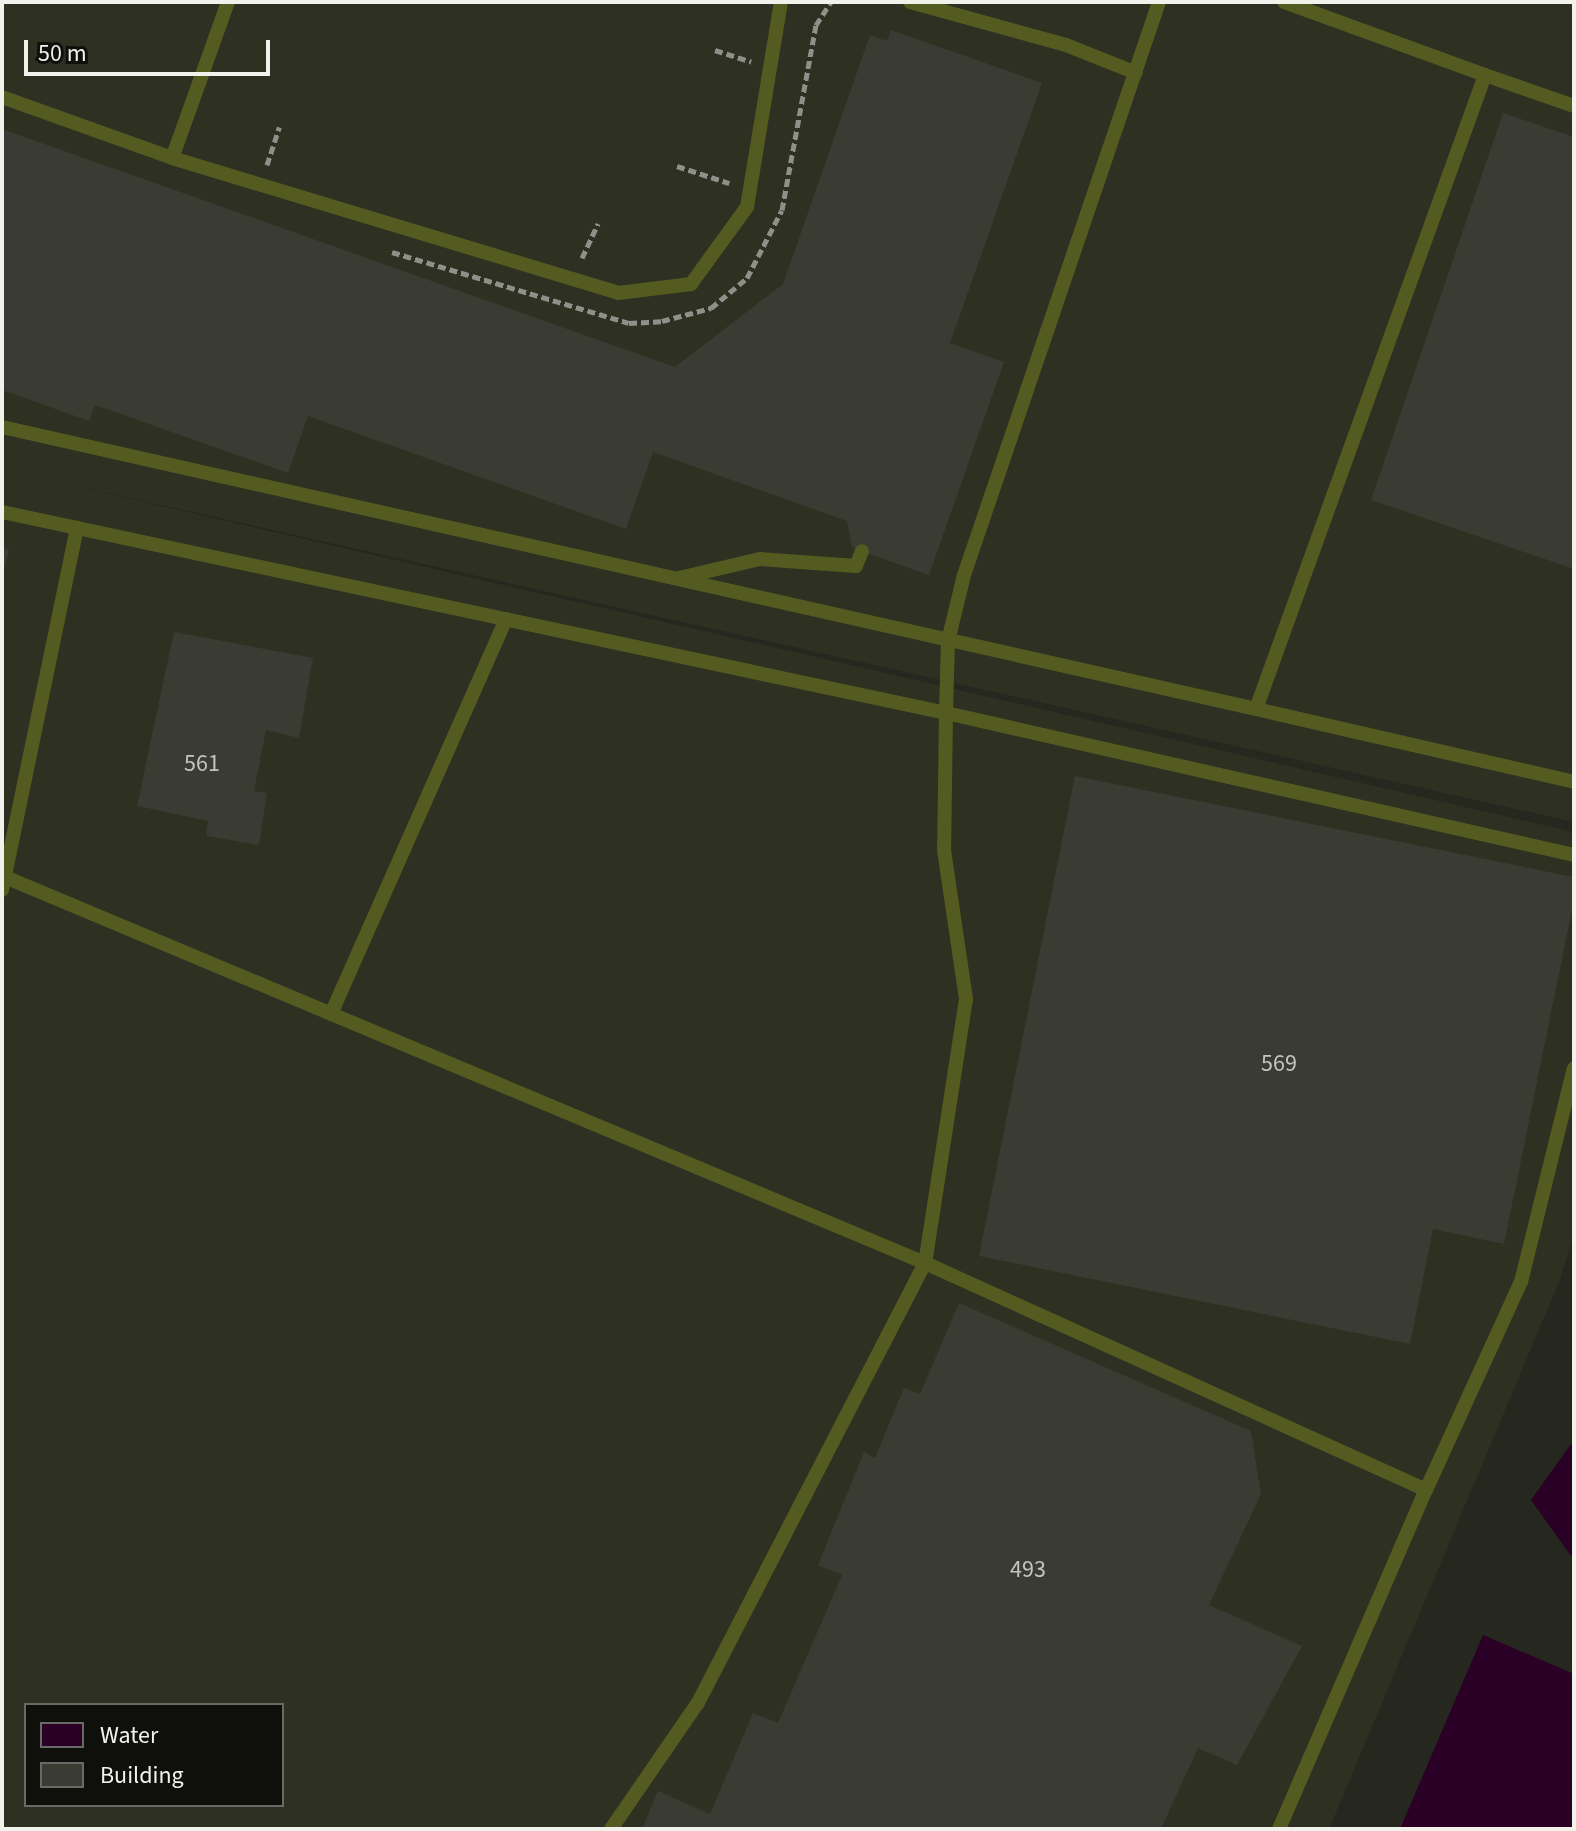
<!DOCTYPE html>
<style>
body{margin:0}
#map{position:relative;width:1576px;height:1831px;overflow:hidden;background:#26271f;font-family:"Source Sans 3",sans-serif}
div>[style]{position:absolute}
.built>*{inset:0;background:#2e3022}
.water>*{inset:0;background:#2a0027}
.building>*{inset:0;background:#3a3b32}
.path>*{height:5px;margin-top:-2.5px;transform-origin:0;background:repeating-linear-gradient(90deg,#8f9089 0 8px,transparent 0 12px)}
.lane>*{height:14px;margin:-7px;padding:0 7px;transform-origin:7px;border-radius:7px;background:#545b21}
span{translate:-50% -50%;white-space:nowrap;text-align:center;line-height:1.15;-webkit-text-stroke:8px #0f100c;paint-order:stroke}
.number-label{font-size:24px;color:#c3c4be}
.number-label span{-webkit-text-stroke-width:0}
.frame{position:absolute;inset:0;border:4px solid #f1f2ec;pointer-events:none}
.legend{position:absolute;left:24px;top:1703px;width:260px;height:104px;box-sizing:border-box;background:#0f100c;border:2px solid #696a66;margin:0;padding:10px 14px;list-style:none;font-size:24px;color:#f1f2ec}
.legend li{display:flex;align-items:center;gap:16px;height:40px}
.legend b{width:40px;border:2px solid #696a66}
.scale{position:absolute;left:24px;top:40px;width:246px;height:36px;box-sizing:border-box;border:4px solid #f1f2ec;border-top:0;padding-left:10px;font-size:24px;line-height:28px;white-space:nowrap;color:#f1f2ec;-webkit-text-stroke:6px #0f100c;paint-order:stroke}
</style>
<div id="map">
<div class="built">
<i style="clip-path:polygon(evenodd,2px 2px,1574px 2px,1574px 822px,36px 477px,1574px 832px,1574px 1233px,1561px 1277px,1329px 1829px,2px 1829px,2px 2px,26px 1705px,282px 1705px,282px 1805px,26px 1805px,26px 1705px)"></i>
</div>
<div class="water">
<i style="clip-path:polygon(1574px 1440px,1574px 1560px,1531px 1500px)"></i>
<i style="clip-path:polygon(1483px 1635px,1574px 1674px,1574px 1829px,1400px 1829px)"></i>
</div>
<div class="building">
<i style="clip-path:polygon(891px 30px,1042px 83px,950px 343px,1004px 362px,929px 575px,852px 548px,847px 521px,653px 452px,626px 529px,308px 416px,288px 473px,95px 405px,89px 421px,2px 390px,2px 129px,675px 367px,783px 284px,870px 35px,887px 41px)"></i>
<i style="clip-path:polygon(1503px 113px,1574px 137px,1574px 569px,1371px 500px)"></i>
<i style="clip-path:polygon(2px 548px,9px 549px,3px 573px,2px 573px)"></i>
<i style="clip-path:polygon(174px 632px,313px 658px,299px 738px,266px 730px,254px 791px,267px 793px,259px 845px,206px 836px,208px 821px,137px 806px)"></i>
<i style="clip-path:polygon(1075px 776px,1574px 877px,1574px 900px,1504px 1244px,1433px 1229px,1410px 1344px,979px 1256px)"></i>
<i style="clip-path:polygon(959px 1303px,1251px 1431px,1261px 1494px,1209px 1605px,1302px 1646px,1237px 1765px,1198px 1748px,1161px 1829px,642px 1829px,658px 1791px,710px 1814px,753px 1713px,778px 1723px,842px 1575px,818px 1565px,864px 1452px,875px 1458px,904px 1388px,920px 1394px)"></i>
</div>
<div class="path">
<i style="left:715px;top:50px;width:38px;rotate:18deg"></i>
<i style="left:267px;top:165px;width:40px;rotate:-72deg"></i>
<i style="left:677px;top:166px;width:55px;rotate:18.1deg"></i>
<i style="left:392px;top:252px;width:247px;rotate:16.7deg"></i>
<i style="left:629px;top:323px;width:33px;rotate:-3deg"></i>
<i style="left:662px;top:321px;width:51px;rotate:-14.9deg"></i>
<i style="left:711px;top:308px;width:47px;rotate:-39.8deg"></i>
<i style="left:747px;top:278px;width:76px;rotate:-62.8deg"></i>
<i style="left:782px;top:210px;width:188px;rotate:-79.6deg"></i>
<i style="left:816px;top:25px;width:27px;rotate:-57deg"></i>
<i style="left:582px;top:258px;width:38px;rotate:-65deg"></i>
</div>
<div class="lane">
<i style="left:228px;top:2px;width:166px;rotate:109.7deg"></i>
<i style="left:172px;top:158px;width:466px;rotate:16.8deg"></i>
<i style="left:618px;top:293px;width:74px;rotate:-7deg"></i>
<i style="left:691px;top:284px;width:95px;rotate:-54deg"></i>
<i style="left:747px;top:207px;width:208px;rotate:-80.6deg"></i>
<i style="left:910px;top:2px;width:162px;rotate:15.4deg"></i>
<i style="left:1066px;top:45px;width:75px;rotate:21.8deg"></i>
<i style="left:1159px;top:2px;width:605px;rotate:108.79deg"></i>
<i style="left:964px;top:575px;width:68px;rotate:103.6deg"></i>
<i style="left:948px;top:641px;width:72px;rotate:91.6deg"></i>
<i style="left:946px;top:713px;width:644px;rotate:12.74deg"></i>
<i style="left:1485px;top:75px;width:94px;rotate:19.2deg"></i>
<i style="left:2px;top:97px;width:181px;rotate:19.7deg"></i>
<i style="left:2px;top:427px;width:1285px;rotate:12.67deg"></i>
<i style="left:1256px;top:709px;width:674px;rotate:-70.14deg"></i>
<i style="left:1485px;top:75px;width:214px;rotate:-160deg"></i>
<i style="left:2px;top:512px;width:965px;rotate:12.02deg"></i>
<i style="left:946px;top:713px;width:137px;rotate:90.8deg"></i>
<i style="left:944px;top:850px;width:151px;rotate:81.6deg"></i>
<i style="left:966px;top:999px;width:267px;rotate:98.8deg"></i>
<i style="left:925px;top:1263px;width:496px;rotate:117.3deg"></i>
<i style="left:697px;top:1704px;width:152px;rotate:124.5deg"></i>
<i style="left:679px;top:578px;width:83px;rotate:-13.2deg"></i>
<i style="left:760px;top:559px;width:96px;rotate:4.2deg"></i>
<i style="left:856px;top:566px;width:16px;rotate:-68deg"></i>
<i style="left:1256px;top:709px;width:326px;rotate:12.9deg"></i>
<i style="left:5px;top:877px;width:998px;rotate:22.76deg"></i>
<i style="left:925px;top:1263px;width:550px;rotate:24.37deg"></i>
<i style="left:1426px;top:1490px;width:229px;rotate:-65.5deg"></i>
<i style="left:1521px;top:1282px;width:220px;rotate:-76.1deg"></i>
<i style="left:2px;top:890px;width:370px;rotate:-78.3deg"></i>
<i style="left:331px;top:1014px;width:432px;rotate:-66.1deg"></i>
<i style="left:1279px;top:1829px;width:369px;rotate:-66.6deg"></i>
</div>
<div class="number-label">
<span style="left:202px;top:764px">561</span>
<span style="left:1279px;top:1064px">569</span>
<span style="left:1028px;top:1570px">493</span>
</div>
<div class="frame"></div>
<ul class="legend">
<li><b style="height:22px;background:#2a0027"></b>Water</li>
<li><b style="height:22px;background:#3a3b32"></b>Building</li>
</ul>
<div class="scale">50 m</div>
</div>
